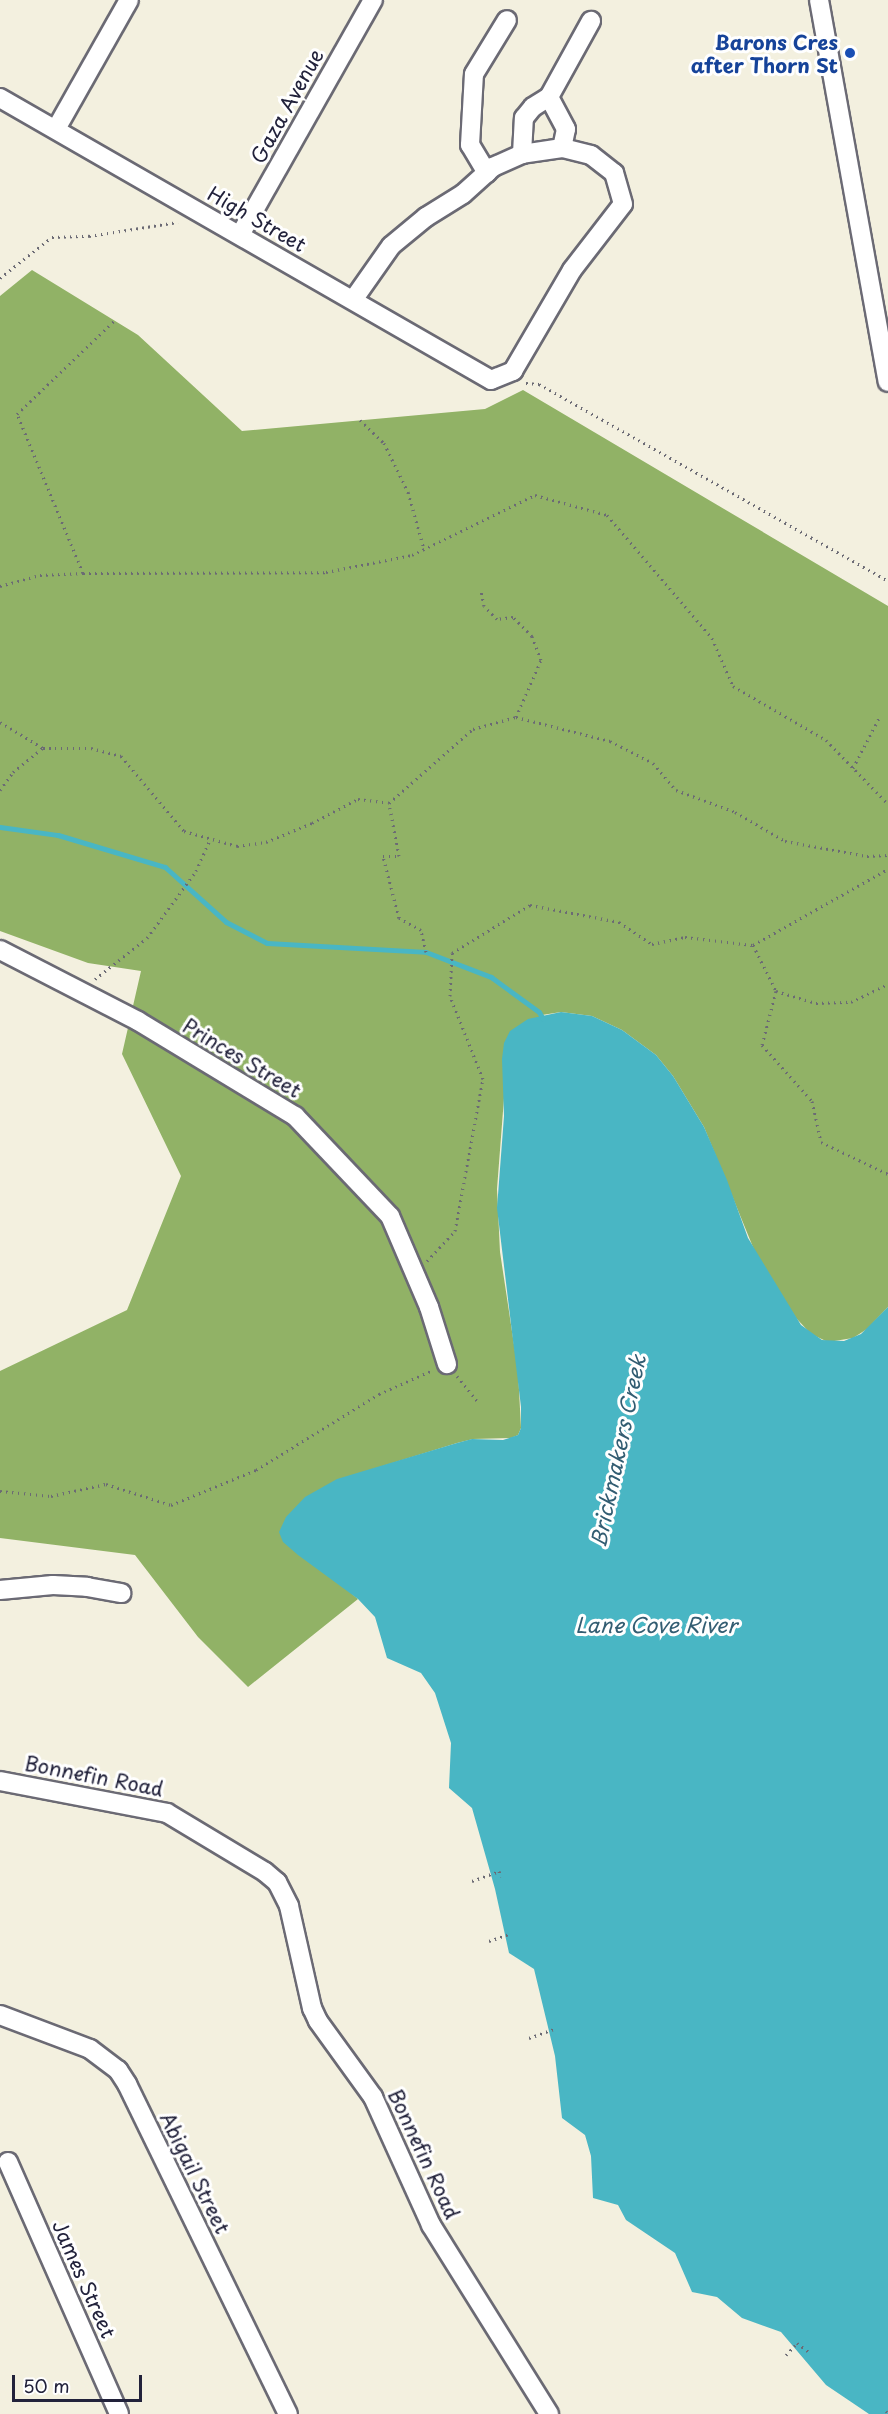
<!DOCTYPE html>
<style>
body{margin:0}
#map{position:relative;width:888px;height:2414px;overflow:hidden;background:#f3f0df;font-family:"Playpen Sans",sans-serif}
div>[style]{position:absolute}
.forest>*{inset:0;background:#91b266}
.water>*{inset:0;background:#49b6c4}
.stream>*{height:5px;margin:-2.5px;padding:0 2.5px;transform-origin:2.5px;border-radius:2.5px;background:#49b6c4}
.path>*{height:3px;margin-top:-1.5px;transform-origin:0;background:repeating-linear-gradient(90deg,#6b6a74 0 1.5px,transparent 0 6px)}
.roads{filter:drop-shadow(2px 0 #6b6a74) drop-shadow(-2px 0 #6b6a74) drop-shadow(0 2px #6b6a74) drop-shadow(0 -2px #6b6a74)}
.minor>*{height:18px;margin:-9px;padding:0 9px;transform-origin:9px;border-radius:9px;background:#fff}
.dots>*{width:16px;height:16px;translate:-50% -50%;box-sizing:border-box;border:3px solid #fff;border-radius:50%}
span{translate:-50% -50%;white-space:nowrap;text-align:center;line-height:1.15;-webkit-text-stroke:6px #fff;paint-order:stroke}
.transit-label{font-size:20px;color:#164399;font-weight:700}
.right{translate:-100% -50%;text-align:right}
.street-label{font-size:20px;color:#22223b}
.water-label{font-size:21px;color:#325d72;font-style:italic}
.scale{position:absolute;left:12px;top:2375px;width:130px;height:27px;box-sizing:border-box;border:3px solid #22223b;border-top:0;padding-left:8px;font-size:18px;line-height:21px;white-space:nowrap;color:#22223b;-webkit-text-stroke:4px #fff;paint-order:stroke}
</style>
<div id="map">
<div class="forest">
<i style="clip-path:polygon(32px 270px,138px 335px,242px 431px,485px 409px,523px 390px,888px 606px,888px 1307px,867px 1329px,853px 1338px,828px 1342px,811px 1334px,796px 1318px,755px 1252px,704px 1127px,673px 1076px,656px 1055px,622px 1030px,592px 1016px,561px 1012px,542px 1015px,504px 1098px,497px 1189px,500px 1252px,518px 1371px,521px 1428px,518px 1435px,511px 1438px,473px 1439px,457px 1443px,357px 1474px,340px 1584px,358px 1599px,248px 1687px,198px 1637px,135px 1555px,0 1538px,0 1371px,127px 1310px,181px 1176px,122px 1054px,141px 971px,88px 963px,0 931px,0 296px)"></i>
</div>
<div class="water">
<i style="clip-path:polygon(561px 1012px,592px 1016px,622px 1030px,656px 1055px,673px 1076px,704px 1127px,727px 1180px,748px 1238px,801px 1325px,822px 1340px,844px 1341px,861px 1334px,888px 1307px,888px 2414px,869px 2414px,826px 2385px,781px 2332px,742px 2318px,717px 2297px,692px 2292px,675px 2253px,626px 2220px,618px 2205px,593px 2198px,591px 2156px,585px 2135px,562px 2118px,555px 2056px,534px 1969px,509px 1953px,495px 1889px,472px 1808px,449px 1788px,451px 1743px,435px 1693px,421px 1673px,387px 1658px,375px 1617px,358px 1599px,298px 1555px,283px 1542px,279px 1532px,286px 1517px,305px 1497px,337px 1479px,457px 1443px,472px 1439px,503px 1440px,518px 1435px,521px 1428px,521px 1407px,497px 1208px,504px 1116px,502px 1059px,504px 1043px,510px 1031px,528px 1019px)"></i>
</div>
<div class="stream">
<i style="left:0;top:827px;width:59px;rotate:7.9deg"></i>
<i style="left:58px;top:835px;width:112px;rotate:16.7deg"></i>
<i style="left:165px;top:867px;width:82px;rotate:42deg"></i>
<i style="left:226px;top:922px;width:46px;rotate:27.1deg"></i>
<i style="left:267px;top:943px;width:159px;rotate:3.2deg"></i>
<i style="left:426px;top:952px;width:70px;rotate:21deg"></i>
<i style="left:491px;top:977px;width:59px;rotate:36.1deg"></i>
<i style="left:539px;top:1012px;width:8px;rotate:60deg"></i>
</div>
<div class="path">
<i style="left:0;top:278px;width:66px;rotate:-38.3deg"></i>
<i style="left:52px;top:237px;width:37px;rotate:-2deg"></i>
<i style="left:89px;top:236px;width:90px;rotate:-8.9deg"></i>
<i style="left:526px;top:383px;width:13px;rotate:4deg"></i>
<i style="left:539px;top:384px;width:401px;rotate:29.4deg"></i>
<i style="left:360px;top:420px;width:33px;rotate:44deg"></i>
<i style="left:384px;top:443px;width:55px;rotate:63.9deg"></i>
<i style="left:408px;top:492px;width:59px;rotate:74.3deg"></i>
<i style="left:83px;top:573px;width:172px;rotate:-112.5deg"></i>
<i style="left:17px;top:414px;width:134px;rotate:-43.8deg"></i>
<i style="left:0;top:586px;width:41px;rotate:-15.4deg"></i>
<i style="left:40px;top:575px;width:43px;rotate:-2.7deg"></i>
<i style="left:83px;top:573px;width:243px;rotate:-0.2deg"></i>
<i style="left:326px;top:572px;width:88px;rotate:-11.2deg"></i>
<i style="left:412px;top:555px;width:137px;rotate:-26deg"></i>
<i style="left:535px;top:495px;width:75px;rotate:15.5deg"></i>
<i style="left:607px;top:515px;width:162px;rotate:49.5deg"></i>
<i style="left:712px;top:638px;width:52px;rotate:66.4deg"></i>
<i style="left:733px;top:686px;width:108px;rotate:30.1deg"></i>
<i style="left:826px;top:740px;width:89px;rotate:45.9deg"></i>
<i style="left:516px;top:717px;width:97px;rotate:14.3deg"></i>
<i style="left:610px;top:741px;width:48px;rotate:27.1deg"></i>
<i style="left:653px;top:763px;width:35px;rotate:50deg"></i>
<i style="left:676px;top:790px;width:63px;rotate:20.4deg"></i>
<i style="left:735px;top:812px;width:58px;rotate:30.1deg"></i>
<i style="left:785px;top:841px;width:83px;rotate:10.4deg"></i>
<i style="left:867px;top:856px;width:21px;rotate:-3deg"></i>
<i style="left:0;top:722px;width:50px;rotate:31.2deg"></i>
<i style="left:43px;top:748px;width:48px"></i>
<i style="left:91px;top:748px;width:31px;rotate:15deg"></i>
<i style="left:121px;top:756px;width:98px;rotate:50deg"></i>
<i style="left:184px;top:831px;width:55px;rotate:15.8deg"></i>
<i style="left:237px;top:846px;width:29px;rotate:-8deg"></i>
<i style="left:266px;top:842px;width:50px;rotate:-22.4deg"></i>
<i style="left:312px;top:823px;width:52px;rotate:-27.6deg"></i>
<i style="left:358px;top:799px;width:31px;rotate:7deg"></i>
<i style="left:853px;top:768px;width:56px;rotate:-62.5deg"></i>
<i style="left:0;top:790px;width:22px;rotate:-54deg"></i>
<i style="left:13px;top:772px;width:38px;rotate:-39deg"></i>
<i style="left:753px;top:945px;width:51px;rotate:63.4deg"></i>
<i style="left:776px;top:991px;width:56px;rotate:104.5deg"></i>
<i style="left:762px;top:1045px;width:75px;rotate:48.2deg"></i>
<i style="left:812px;top:1101px;width:42px;rotate:77.6deg"></i>
<i style="left:821px;top:1142px;width:74px;rotate:25.5deg"></i>
<i style="left:753px;top:945px;width:155px;rotate:-29.4deg"></i>
<i style="left:426px;top:952px;width:23px;rotate:-103deg"></i>
<i style="left:421px;top:930px;width:25px;rotate:-151deg"></i>
<i style="left:399px;top:918px;width:64px;rotate:-104.5deg"></i>
<i style="left:383px;top:856px;width:16px"></i>
<i style="left:399px;top:856px;width:54px;rotate:-100.7deg"></i>
<i style="left:389px;top:803px;width:112px;rotate:-41.4deg"></i>
<i style="left:473px;top:729px;width:45px;rotate:-15.6deg"></i>
<i style="left:516px;top:717px;width:62px;rotate:-66.3deg"></i>
<i style="left:541px;top:660px;width:26px;rotate:-111deg"></i>
<i style="left:532px;top:636px;width:27px;rotate:-135deg"></i>
<i style="left:513px;top:617px;width:16px;rotate:173deg"></i>
<i style="left:497px;top:619px;width:18px;rotate:-135deg"></i>
<i style="left:484px;top:606px;width:15px;rotate:-101deg"></i>
<i style="left:95px;top:979px;width:66px;rotate:-38.3deg"></i>
<i style="left:147px;top:938px;width:83px;rotate:-53.8deg"></i>
<i style="left:196px;top:871px;width:35px;rotate:-66deg"></i>
<i style="left:776px;top:991px;width:42px;rotate:16.7deg"></i>
<i style="left:816px;top:1003px;width:35px;rotate:-2deg"></i>
<i style="left:851px;top:1002px;width:41px;rotate:-25.9deg"></i>
<i style="left:427px;top:1261px;width:41px;rotate:-47deg"></i>
<i style="left:455px;top:1231px;width:155px;rotate:-79.6deg"></i>
<i style="left:483px;top:1079px;width:89px;rotate:-111.7deg"></i>
<i style="left:450px;top:996px;width:43px;rotate:-87.3deg"></i>
<i style="left:452px;top:953px;width:92px;rotate:-31.6deg"></i>
<i style="left:530px;top:905px;width:91px;rotate:10.8deg"></i>
<i style="left:619px;top:922px;width:40px;rotate:34deg"></i>
<i style="left:652px;top:944px;width:34px;rotate:-12deg"></i>
<i style="left:685px;top:937px;width:68px;rotate:6.7deg"></i>
<i style="left:457px;top:1376px;width:32px;rotate:51deg"></i>
<i style="left:0;top:1491px;width:51px;rotate:5.6deg"></i>
<i style="left:51px;top:1496px;width:56px;rotate:-12.3deg"></i>
<i style="left:106px;top:1484px;width:68px;rotate:17.9deg"></i>
<i style="left:171px;top:1505px;width:92px;rotate:-22.4deg"></i>
<i style="left:256px;top:1470px;width:145px;rotate:-31.7deg"></i>
<i style="left:379px;top:1394px;width:57px;rotate:-23.9deg"></i>
<i style="left:472px;top:1881px;width:29px;rotate:-20deg"></i>
<i style="left:499px;top:1871px;width:6px;rotate:72deg"></i>
<i style="left:489px;top:1941px;width:21px;rotate:-19deg"></i>
<i style="left:529px;top:2038px;width:29px;rotate:-20deg"></i>
<i style="left:786px;top:2355px;width:16px;rotate:-47deg"></i>
<i style="left:797px;top:2343px;width:15px;rotate:37deg"></i>
<i style="left:886px;top:2411px;width:3px;rotate:45deg"></i>
</div>
<div class="roads">
<div class="minor">
<i style="left:819px;top:0;width:388px;rotate:79.8deg"></i>
<i style="left:0;top:98px;width:566px;rotate:29.87deg"></i>
<i style="left:491px;top:380px;width:24px;rotate:-22deg"></i>
<i style="left:513px;top:371px;width:117px;rotate:-59.7deg"></i>
<i style="left:572px;top:270px;width:83px;rotate:-52.3deg"></i>
<i style="left:623px;top:204px;width:32px;rotate:-106deg"></i>
<i style="left:614px;top:173px;width:29px;rotate:-142deg"></i>
<i style="left:591px;top:155px;width:30px;rotate:-166deg"></i>
<i style="left:562px;top:148px;width:40px;rotate:171.5deg"></i>
<i style="left:522px;top:154px;width:32px;rotate:156deg"></i>
<i style="left:493px;top:167px;width:40px;rotate:138deg"></i>
<i style="left:463px;top:194px;width:44px;rotate:148.1deg"></i>
<i style="left:426px;top:217px;width:45px;rotate:140.4deg"></i>
<i style="left:391px;top:246px;width:66px;rotate:125.1deg"></i>
<i style="left:56px;top:129px;width:148px;rotate:-60.5deg"></i>
<i style="left:562px;top:148px;width:19px;rotate:-78deg"></i>
<i style="left:566px;top:129px;width:36px;rotate:-118deg"></i>
<i style="left:549px;top:97px;width:87px;rotate:-61.1deg"></i>
<i style="left:522px;top:154px;width:36px;rotate:-87deg"></i>
<i style="left:524px;top:118px;width:14px;rotate:-51deg"></i>
<i style="left:533px;top:107px;width:19px;rotate:-32deg"></i>
<i style="left:487px;top:173px;width:33px;rotate:-121deg"></i>
<i style="left:470px;top:145px;width:71px;rotate:-86.8deg"></i>
<i style="left:474px;top:74px;width:63px;rotate:-58.6deg"></i>
<i style="left:240px;top:235px;width:270px;rotate:-60.5deg"></i>
<i style="left:0;top:950px;width:155px;rotate:27.2deg"></i>
<i style="left:138px;top:1021px;width:184px;rotate:31.2deg"></i>
<i style="left:295px;top:1116px;width:138px;rotate:46.5deg"></i>
<i style="left:390px;top:1216px;width:99px;rotate:66.8deg"></i>
<i style="left:429px;top:1307px;width:60px;rotate:72.5deg"></i>
<i style="left:0;top:1590px;width:53px;rotate:-5.4deg"></i>
<i style="left:53px;top:1585px;width:34px;rotate:3deg"></i>
<i style="left:87px;top:1587px;width:35px;rotate:10deg"></i>
<i style="left:0;top:1781px;width:170px;rotate:10.8deg"></i>
<i style="left:167px;top:1813px;width:114px;rotate:31deg"></i>
<i style="left:265px;top:1872px;width:16px;rotate:40deg"></i>
<i style="left:277px;top:1882px;width:27px;rotate:63deg"></i>
<i style="left:289px;top:1906px;width:105px;rotate:77.3deg"></i>
<i style="left:312px;top:2008px;width:14px;rotate:65deg"></i>
<i style="left:318px;top:2021px;width:94px;rotate:54.1deg"></i>
<i style="left:373px;top:2097px;width:141px;rotate:65.6deg"></i>
<i style="left:431px;top:2225px;width:223px;rotate:58deg"></i>
<i style="left:0;top:2015px;width:96px;rotate:20.7deg"></i>
<i style="left:90px;top:2049px;width:35px;rotate:37deg"></i>
<i style="left:118px;top:2070px;width:17px;rotate:57deg"></i>
<i style="left:127px;top:2084px;width:367px;rotate:64deg"></i>
<i style="left:8px;top:2162px;width:275px;rotate:66.2deg"></i>
</div>
</div>
<div class="dots">
<i style="left:850px;top:53px;background:#1a4fb4"></i>
</div>
<div class="transit-label">
<span class="right" style="left:838px;top:54px">Barons Cres<br>after Thorn St</span>
</div>
<div class="street-label">
<span style="left:287px;top:106px;rotate:-61deg">Gaza Avenue</span>
<span style="left:257px;top:219px;rotate:30deg">High Street</span>
<span style="left:242px;top:1058px;rotate:31deg">Princes Street</span>
<span style="left:94px;top:1776px;rotate:11deg">Bonnefin Road</span>
<span style="left:424px;top:2154px;rotate:65deg">Bonnefin Road</span>
<span style="left:195px;top:2173px;rotate:64deg">Abigail Street</span>
<span style="left:84px;top:2279px;rotate:66deg">James Street</span>
</div>
<div class="water-label">
<span style="left:617px;top:1451px;rotate:-78deg">Brickmakers Creek</span>
<span style="left:656px;top:1624px">Lane Cove River</span>
</div>
<div class="scale">50 m</div>
</div>
